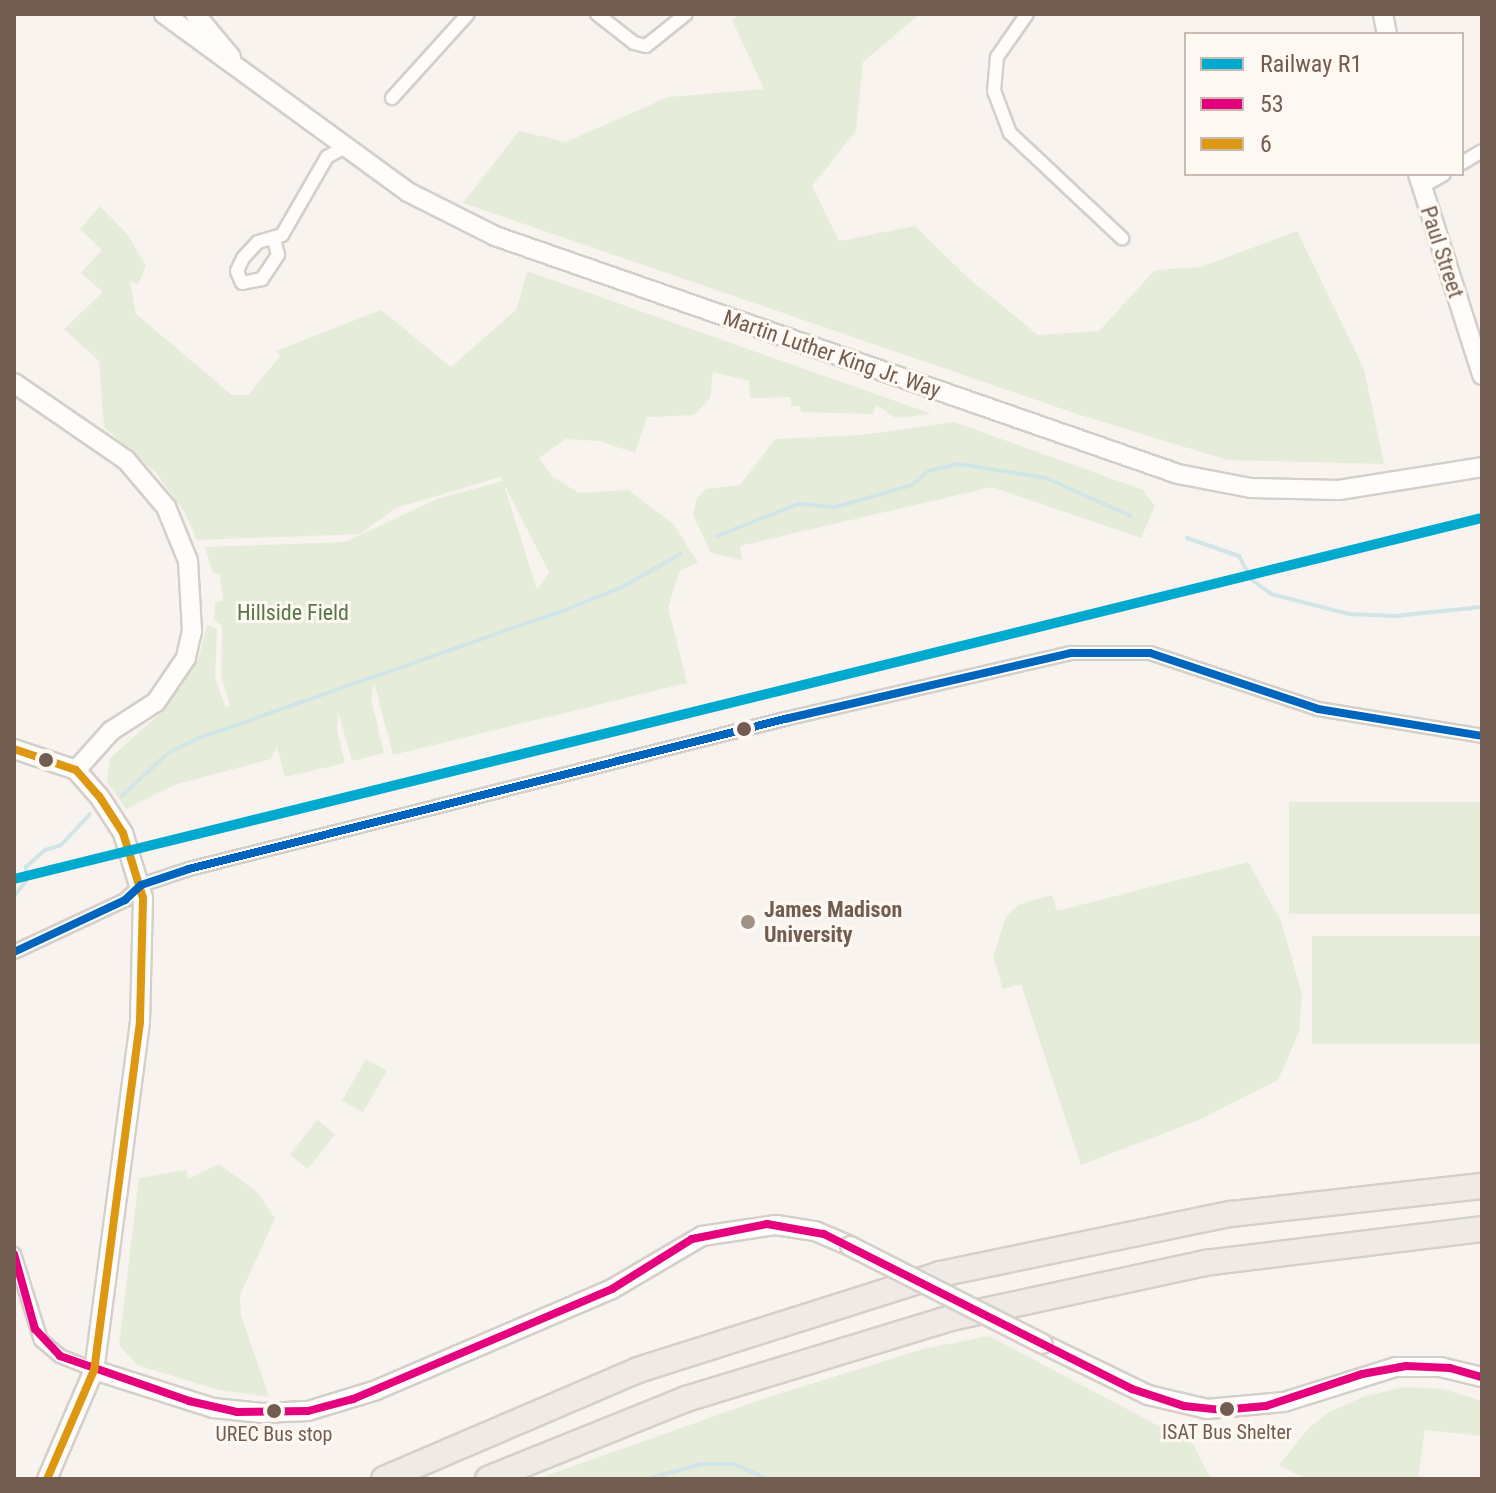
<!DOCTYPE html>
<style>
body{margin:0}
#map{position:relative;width:1496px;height:1493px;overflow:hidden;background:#f8f3ee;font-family:"Roboto Condensed",sans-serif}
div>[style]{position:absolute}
.green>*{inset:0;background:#e6ecda;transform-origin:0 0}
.stream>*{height:4px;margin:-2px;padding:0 2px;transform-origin:2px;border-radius:2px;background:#d1e5e6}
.roads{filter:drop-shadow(2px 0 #d5cfc9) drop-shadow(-2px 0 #d5cfc9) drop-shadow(0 2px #d5cfc9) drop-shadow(0 -2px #d5cfc9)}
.street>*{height:12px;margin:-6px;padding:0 6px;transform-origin:6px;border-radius:6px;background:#fefdfc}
.secondary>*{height:18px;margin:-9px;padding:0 9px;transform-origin:9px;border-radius:9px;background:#fefdfc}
.highway>*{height:24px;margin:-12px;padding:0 12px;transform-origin:12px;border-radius:12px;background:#f0eae6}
.bridges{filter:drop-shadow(2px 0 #d6d0ca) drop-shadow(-2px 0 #d6d0ca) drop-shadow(0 2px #d6d0ca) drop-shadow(0 -2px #d6d0ca)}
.secondary-bridge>*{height:18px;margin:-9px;padding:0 9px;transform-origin:9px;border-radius:9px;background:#fefdfc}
.bus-1>*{height:8px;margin:-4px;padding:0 4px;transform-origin:4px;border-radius:4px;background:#e5007d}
.bus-2>*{height:8px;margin:-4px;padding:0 4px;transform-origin:4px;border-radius:4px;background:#dd9710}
.bus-3>*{height:8px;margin:-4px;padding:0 4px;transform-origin:4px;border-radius:4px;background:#0065bd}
.rail-1>*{height:10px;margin:-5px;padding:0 5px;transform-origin:5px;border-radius:5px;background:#00a9ce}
.dots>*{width:22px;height:22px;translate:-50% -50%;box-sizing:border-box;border:4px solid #fdf8f1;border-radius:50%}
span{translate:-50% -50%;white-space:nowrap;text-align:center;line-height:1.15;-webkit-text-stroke:6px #fdf8f1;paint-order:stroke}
.bus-label{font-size:20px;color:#735c50}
.street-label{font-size:22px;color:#735c50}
.park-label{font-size:22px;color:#587849}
.poi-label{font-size:22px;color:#735c50;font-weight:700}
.left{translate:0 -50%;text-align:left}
.frame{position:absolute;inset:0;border:16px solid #735c50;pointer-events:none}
.legend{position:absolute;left:1184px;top:32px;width:280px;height:144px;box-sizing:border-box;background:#fdf8f1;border:2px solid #c6bab1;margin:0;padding:10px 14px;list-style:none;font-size:24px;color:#735c50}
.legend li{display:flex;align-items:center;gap:16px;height:40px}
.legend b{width:40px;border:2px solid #c6bab1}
</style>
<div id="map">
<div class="green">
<i style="clip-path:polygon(738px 14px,920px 14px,863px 62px,856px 131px,812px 186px,839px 241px,915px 226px,966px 276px,1038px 335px,1099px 331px,1155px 270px,1201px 267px,1297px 231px,1364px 369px,1384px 464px,1227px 460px,1077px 414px,463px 203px,519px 131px,566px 142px,668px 97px,764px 89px,732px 20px)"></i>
<i style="clip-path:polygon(evenodd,100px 206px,127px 234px,146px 266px,138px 284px,130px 281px,136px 314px,232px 395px,248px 395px,280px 356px,276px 351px,381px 310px,451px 367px,517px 309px,527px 271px,932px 414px,896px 418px,876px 405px,873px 414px,801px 412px,800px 406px,791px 406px,791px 397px,750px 398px,749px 381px,713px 372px,710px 398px,694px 415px,647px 417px,635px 453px,599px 441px,565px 439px,539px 458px,553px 477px,579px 493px,629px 490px,674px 525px,698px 563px,680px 570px,668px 608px,687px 683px,393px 755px,374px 682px,371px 699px,384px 753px,352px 761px,338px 711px,337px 731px,345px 763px,285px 777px,277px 747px,271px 759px,174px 785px,126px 809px,107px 782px,110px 758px,164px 710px,199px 657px,207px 625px,217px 629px,215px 678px,226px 708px,230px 705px,221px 676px,222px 626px,214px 620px,215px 602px,223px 601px,220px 574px,213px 573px,205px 547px,345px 542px,437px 499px,503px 481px,500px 477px,396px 508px,360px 534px,197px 540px,185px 513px,156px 473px,104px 427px,99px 361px,64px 329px,103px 292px,81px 273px,102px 250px,80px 229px,100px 206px,506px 488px,549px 572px,537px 590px,505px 488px,506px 488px)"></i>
<i style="clip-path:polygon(954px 422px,1143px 490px,1155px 506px,1141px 538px,992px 487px,740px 546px,742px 560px,711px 553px,693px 515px,697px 498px,706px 489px,740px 485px,775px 439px,862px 435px)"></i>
<i style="left:1482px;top:802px;width:112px;height:193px;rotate:90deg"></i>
<i style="clip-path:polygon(1248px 862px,1281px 921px,1302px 994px,1299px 1032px,1278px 1080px,1199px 1120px,1081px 1165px,1021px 984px,1003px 989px,993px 957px,1006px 916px,1020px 904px,1052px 895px,1057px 911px)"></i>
<i style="left:1482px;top:936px;width:108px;height:170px;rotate:90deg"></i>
<i style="left:366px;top:1059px;width:24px;height:48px;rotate:30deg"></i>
<i style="left:317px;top:1120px;width:23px;height:44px;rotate:38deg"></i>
<i style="clip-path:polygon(219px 1164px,257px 1192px,275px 1218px,240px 1295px,241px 1315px,269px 1397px,219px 1390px,137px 1365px,119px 1345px,139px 1178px,186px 1170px,188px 1179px)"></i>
<i style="clip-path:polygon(989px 1336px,1193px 1444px,1211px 1479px,537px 1479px,760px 1400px,923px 1349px)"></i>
<i style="clip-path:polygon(1405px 1387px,1444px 1389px,1482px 1401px,1482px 1436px,1425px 1430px,1418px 1479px,1306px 1479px,1279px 1465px,1309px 1428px,1331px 1411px,1365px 1396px)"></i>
</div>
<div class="stream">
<i style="left:717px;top:536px;width:87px;rotate:-21.6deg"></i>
<i style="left:798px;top:504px;width:38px;rotate:5deg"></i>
<i style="left:836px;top:507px;width:79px;rotate:-16.1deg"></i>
<i style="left:912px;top:485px;width:21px;rotate:-41deg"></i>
<i style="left:928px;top:471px;width:32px;rotate:-13deg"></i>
<i style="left:959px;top:464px;width:88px;rotate:9.1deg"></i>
<i style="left:1046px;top:478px;width:93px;rotate:24.1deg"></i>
<i style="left:1187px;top:538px;width:55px;rotate:19.1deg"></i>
<i style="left:1239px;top:556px;width:27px;rotate:62deg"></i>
<i style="left:1252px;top:580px;width:24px;rotate:36deg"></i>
<i style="left:1271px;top:594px;width:81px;rotate:14.4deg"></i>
<i style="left:1349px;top:614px;width:46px;rotate:2.5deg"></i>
<i style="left:1395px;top:616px;width:87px;rotate:-5.9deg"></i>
<i style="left:122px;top:796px;width:63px;rotate:-43.1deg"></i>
<i style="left:168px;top:753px;width:34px;rotate:-26deg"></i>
<i style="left:199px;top:738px;width:388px;rotate:-19.3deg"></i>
<i style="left:565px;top:610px;width:61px;rotate:-22deg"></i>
<i style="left:622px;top:587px;width:67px;rotate:-29.6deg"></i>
<i style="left:14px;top:896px;width:19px;rotate:-51deg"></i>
<i style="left:26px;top:881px;width:14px;rotate:-90deg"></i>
<i style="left:26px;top:867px;width:25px;rotate:-42deg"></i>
<i style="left:45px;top:850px;width:17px;rotate:-17deg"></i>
<i style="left:61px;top:845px;width:42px;rotate:-46.9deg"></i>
<i style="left:647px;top:1479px;width:57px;rotate:-15.3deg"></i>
<i style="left:702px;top:1464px;width:32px"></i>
<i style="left:734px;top:1464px;width:37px;rotate:24deg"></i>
</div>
<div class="roads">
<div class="street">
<i style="left:597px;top:14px;width:47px;rotate:38.1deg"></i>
<i style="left:634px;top:43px;width:12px;rotate:14deg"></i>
<i style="left:646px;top:46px;width:51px;rotate:-38.7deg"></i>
<i style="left:1027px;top:14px;width:52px;rotate:124.9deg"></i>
<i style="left:997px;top:57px;width:34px;rotate:95deg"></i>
<i style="left:994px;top:91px;width:45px;rotate:69.1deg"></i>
<i style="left:1010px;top:133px;width:154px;rotate:43.2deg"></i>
<i style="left:392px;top:98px;width:113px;rotate:-47.9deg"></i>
<i style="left:1462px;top:163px;width:23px;rotate:-31deg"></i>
<i style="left:1421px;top:187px;width:26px;rotate:-29deg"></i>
<i style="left:274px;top:239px;width:16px;rotate:76deg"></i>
<i style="left:278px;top:255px;width:29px;rotate:124deg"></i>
<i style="left:262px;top:279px;width:20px;rotate:169deg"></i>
<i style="left:242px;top:283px;width:13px;rotate:-113deg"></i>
<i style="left:237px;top:271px;width:14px;rotate:-65deg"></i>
<i style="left:243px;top:258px;width:22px;rotate:-47deg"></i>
<i style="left:258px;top:242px;width:25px;rotate:-16deg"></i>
<i style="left:282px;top:235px;width:90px;rotate:-60deg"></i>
<i style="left:327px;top:157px;width:21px;rotate:-29deg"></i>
<i style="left:14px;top:952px;width:123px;rotate:-25.1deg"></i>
<i style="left:125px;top:900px;width:22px;rotate:-43deg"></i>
<i style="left:141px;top:885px;width:51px;rotate:-18.4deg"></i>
<i style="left:189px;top:869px;width:615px;rotate:-14.13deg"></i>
<i style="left:785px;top:719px;width:294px;rotate:-13deg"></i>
<i style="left:1071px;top:653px;width:79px"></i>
<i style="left:1150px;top:653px;width:177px;rotate:18.4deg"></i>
<i style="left:1318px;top:709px;width:166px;rotate:9.3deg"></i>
<i style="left:14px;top:1254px;width:90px;rotate:72.6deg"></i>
<i style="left:41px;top:1340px;width:25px;rotate:40deg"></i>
<i style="left:60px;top:1356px;width:37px;rotate:22deg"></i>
</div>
<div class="secondary">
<i style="left:164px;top:14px;width:302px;rotate:36.1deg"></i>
<i style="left:408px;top:192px;width:97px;rotate:26.8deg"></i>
<i style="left:495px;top:236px;width:723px;rotate:19.21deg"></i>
<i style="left:1178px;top:474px;width:74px;rotate:10.9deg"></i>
<i style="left:1251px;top:488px;width:88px;rotate:1.3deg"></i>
<i style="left:1339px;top:490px;width:145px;rotate:-9.1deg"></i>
<i style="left:195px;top:14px;width:56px;rotate:50.1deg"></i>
<i style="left:1383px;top:14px;width:20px;rotate:79deg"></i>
<i style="left:1418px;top:174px;width:211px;rotate:72.3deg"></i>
<i style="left:14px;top:383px;width:136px;rotate:34.5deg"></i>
<i style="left:126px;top:460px;width:62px;rotate:49.6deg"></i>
<i style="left:166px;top:507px;width:58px;rotate:67.8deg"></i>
<i style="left:188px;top:561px;width:70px;rotate:86.7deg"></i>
<i style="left:192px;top:631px;width:28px;rotate:103deg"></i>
<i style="left:186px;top:658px;width:53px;rotate:124.3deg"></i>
<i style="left:156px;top:702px;width:54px;rotate:147.2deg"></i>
<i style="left:111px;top:731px;width:52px;rotate:131.9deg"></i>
<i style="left:14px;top:749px;width:65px;rotate:18.7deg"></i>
<i style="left:76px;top:770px;width:35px;rotate:49deg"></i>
<i style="left:99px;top:796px;width:44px;rotate:57deg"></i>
<i style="left:123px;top:833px;width:68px;rotate:72.9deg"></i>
<i style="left:143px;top:898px;width:124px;rotate:91.4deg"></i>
<i style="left:140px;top:1022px;width:351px;rotate:97.5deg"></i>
<i style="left:94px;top:1370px;width:119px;rotate:113.3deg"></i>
<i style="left:1043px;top:1344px;width:117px;rotate:25.9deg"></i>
<i style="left:1148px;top:1395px;width:61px;rotate:13.3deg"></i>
<i style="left:1207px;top:1409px;width:77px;rotate:-5.2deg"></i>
<i style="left:1284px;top:1402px;width:117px;rotate:-17.4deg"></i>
<i style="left:1396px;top:1367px;width:44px"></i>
<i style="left:1440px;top:1367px;width:43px;rotate:13.4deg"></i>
<i style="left:94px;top:1370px;width:125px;rotate:17.7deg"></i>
<i style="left:213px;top:1408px;width:49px;rotate:5.8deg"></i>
<i style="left:262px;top:1413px;width:46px;rotate:-2.5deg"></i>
<i style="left:308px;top:1411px;width:69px;rotate:-16.9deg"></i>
<i style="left:374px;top:1391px;width:259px;rotate:-23.2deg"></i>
<i style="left:612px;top:1289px;width:104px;rotate:-30.5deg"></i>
<i style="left:702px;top:1236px;width:75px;rotate:-8.5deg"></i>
<i style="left:776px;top:1225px;width:39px;rotate:9deg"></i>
<i style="left:815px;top:1231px;width:38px;rotate:23deg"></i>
</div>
<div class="highway">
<i style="left:384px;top:1479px;width:276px;rotate:-23.2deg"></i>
<i style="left:638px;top:1370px;width:317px;rotate:-17.6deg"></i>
<i style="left:940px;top:1274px;width:297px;rotate:-11.7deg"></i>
<i style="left:1231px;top:1214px;width:253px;rotate:-6.4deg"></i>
<i style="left:488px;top:1479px;width:214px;rotate:-22deg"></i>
<i style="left:686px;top:1399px;width:277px;rotate:-17deg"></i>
<i style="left:951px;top:1318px;width:260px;rotate:-12.2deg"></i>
<i style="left:1205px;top:1263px;width:279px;rotate:-7deg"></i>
</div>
</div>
<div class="bridges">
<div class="secondary-bridge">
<i style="left:850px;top:1246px;width:216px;rotate:26.9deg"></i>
</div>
</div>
<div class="bus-1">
<i style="left:14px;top:1254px;width:78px;rotate:74.4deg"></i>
<i style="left:35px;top:1329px;width:37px;rotate:47deg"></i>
<i style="left:60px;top:1356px;width:137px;rotate:19.2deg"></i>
<i style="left:189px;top:1401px;width:49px;rotate:12.9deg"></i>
<i style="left:237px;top:1412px;width:71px;rotate:-0.8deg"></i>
<i style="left:308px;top:1411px;width:47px;rotate:-14.9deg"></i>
<i style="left:353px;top:1399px;width:281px;rotate:-23deg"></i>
<i style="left:612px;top:1289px;width:94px;rotate:-32deg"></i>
<i style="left:692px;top:1239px;width:76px;rotate:-11.3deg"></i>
<i style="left:767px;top:1224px;width:58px;rotate:10deg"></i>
<i style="left:824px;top:1234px;width:345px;rotate:26.7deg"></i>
<i style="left:1132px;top:1389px;width:55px;rotate:18.1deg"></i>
<i style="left:1184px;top:1406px;width:37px;rotate:6deg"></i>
<i style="left:1221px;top:1410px;width:45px;rotate:-5.1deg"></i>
<i style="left:1266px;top:1406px;width:101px;rotate:-18.4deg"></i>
<i style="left:1362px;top:1374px;width:45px;rotate:-10.3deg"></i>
<i style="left:1406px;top:1366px;width:44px;rotate:2.6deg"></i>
<i style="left:1450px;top:1368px;width:33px;rotate:16deg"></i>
</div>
<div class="bus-2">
<i style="left:14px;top:749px;width:65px;rotate:18.7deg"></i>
<i style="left:76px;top:770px;width:35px;rotate:49deg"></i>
<i style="left:99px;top:796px;width:44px;rotate:57deg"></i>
<i style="left:123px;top:833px;width:68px;rotate:72.9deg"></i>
<i style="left:143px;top:898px;width:124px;rotate:91.4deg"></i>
<i style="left:140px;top:1022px;width:351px;rotate:97.5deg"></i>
<i style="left:94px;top:1370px;width:119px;rotate:113.3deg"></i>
</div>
<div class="bus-3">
<i style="left:14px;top:952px;width:123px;rotate:-25.1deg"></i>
<i style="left:125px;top:900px;width:22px;rotate:-43deg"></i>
<i style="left:141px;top:885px;width:51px;rotate:-18.4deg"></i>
<i style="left:189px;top:869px;width:615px;rotate:-14.13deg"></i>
<i style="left:785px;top:719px;width:294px;rotate:-13deg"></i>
<i style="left:1071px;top:653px;width:79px"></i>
<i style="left:1150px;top:653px;width:177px;rotate:18.4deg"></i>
<i style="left:1318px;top:709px;width:166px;rotate:9.3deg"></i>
</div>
<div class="rail-1">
<i style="left:14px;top:879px;width:1512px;rotate:-13.82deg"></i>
</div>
<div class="dots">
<i style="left:744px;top:729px;background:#735c50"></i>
<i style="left:46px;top:760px;background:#735c50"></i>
<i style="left:748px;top:922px;background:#a29187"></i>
<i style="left:1227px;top:1409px;background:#735c50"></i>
<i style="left:274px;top:1411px;background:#735c50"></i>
</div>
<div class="bus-label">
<span style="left:1227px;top:1432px">ISAT Bus Shelter</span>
<span style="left:274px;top:1434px">UREC Bus stop</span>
</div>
<div class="street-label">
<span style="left:1442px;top:252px;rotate:72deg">Paul Street</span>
<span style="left:832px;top:354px;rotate:19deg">Martin Luther King Jr. Way</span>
</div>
<div class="park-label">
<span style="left:293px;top:613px">Hillside Field</span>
</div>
<div class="poi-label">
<span class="left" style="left:764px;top:922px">James Madison<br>University</span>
</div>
<div class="frame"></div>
<ul class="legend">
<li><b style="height:10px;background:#00a9ce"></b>Railway R1</li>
<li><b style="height:10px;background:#e5007d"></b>53</li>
<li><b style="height:10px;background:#dd9710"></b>6</li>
</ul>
</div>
